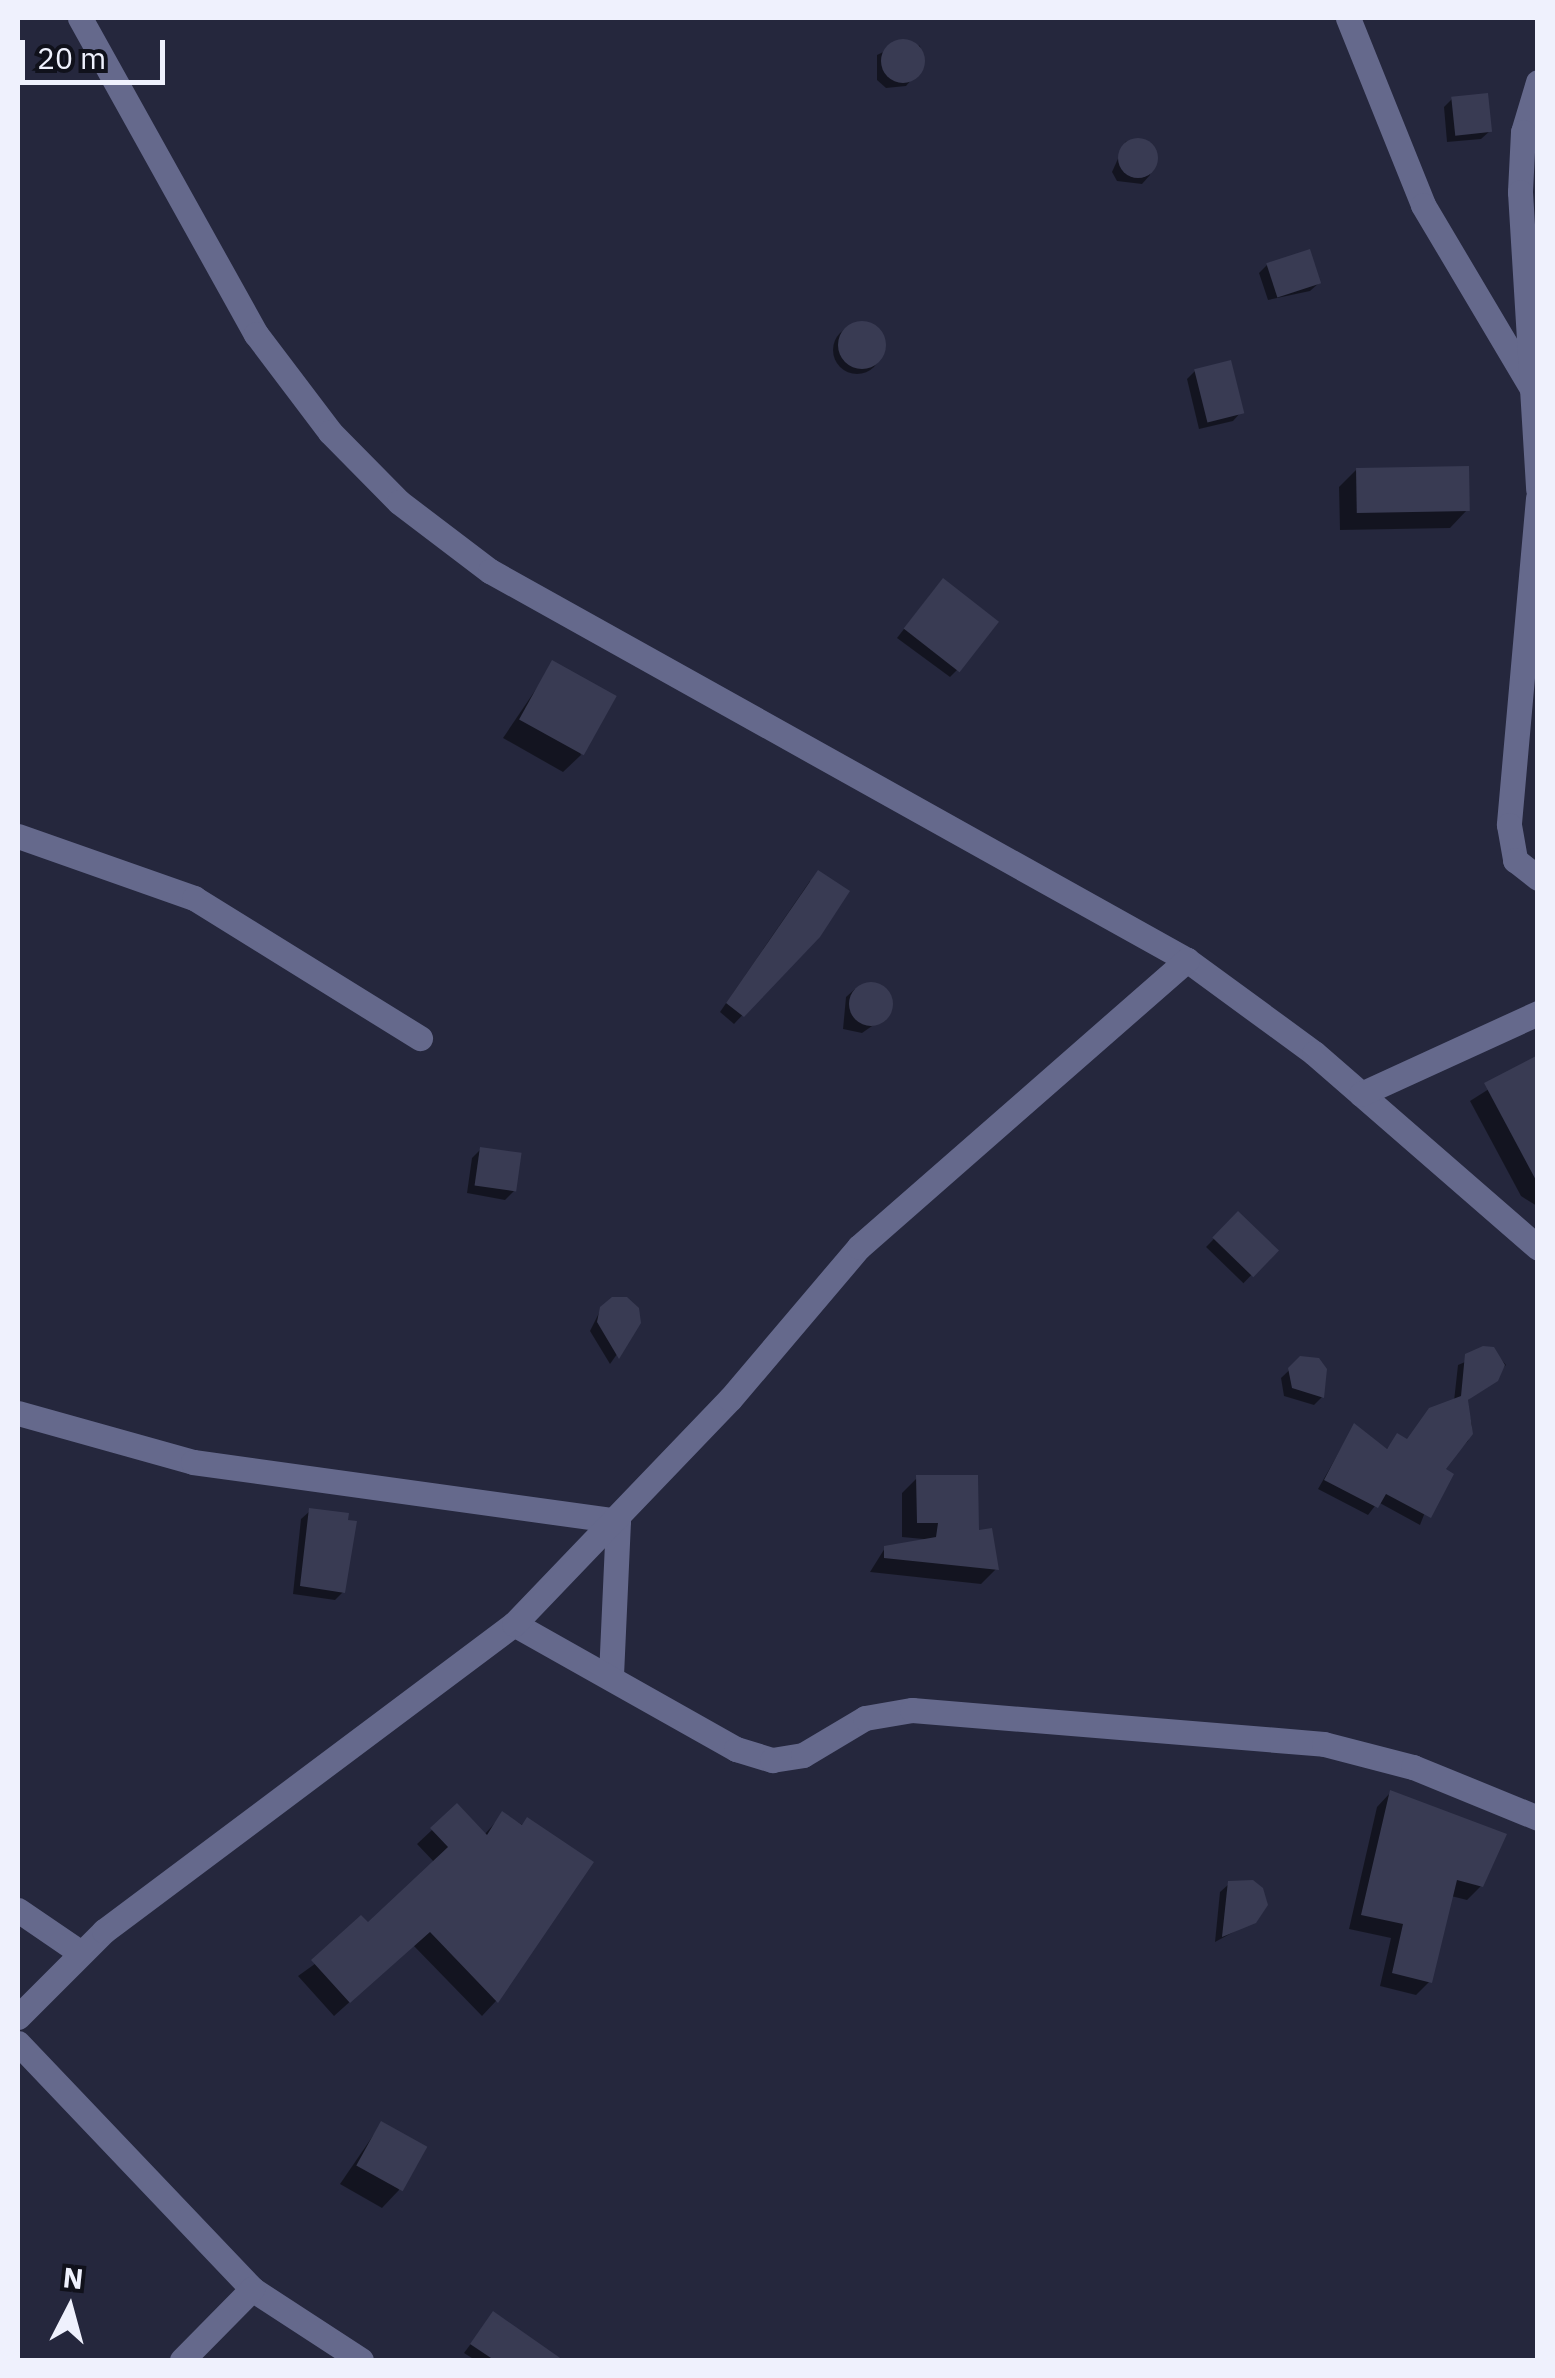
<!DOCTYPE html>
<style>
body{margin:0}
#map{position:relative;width:1555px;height:2378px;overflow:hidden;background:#25273d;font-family:"IBM Plex Sans",sans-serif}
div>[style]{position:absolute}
.shadow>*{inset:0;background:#0007;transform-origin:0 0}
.round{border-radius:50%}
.building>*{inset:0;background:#393b53;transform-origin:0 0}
.minor>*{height:25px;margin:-12.5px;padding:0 12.5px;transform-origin:12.5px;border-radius:12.5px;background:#65698c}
span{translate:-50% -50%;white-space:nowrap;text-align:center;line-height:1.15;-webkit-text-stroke:8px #10111b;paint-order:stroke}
.frame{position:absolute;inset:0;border:20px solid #eff1fd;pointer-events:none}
.north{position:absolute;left:20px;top:2258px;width:100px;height:100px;-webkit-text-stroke:8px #10111b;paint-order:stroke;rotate:6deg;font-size:28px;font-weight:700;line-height:40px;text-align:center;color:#eff1fd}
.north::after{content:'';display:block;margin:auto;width:35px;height:45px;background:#eff1fd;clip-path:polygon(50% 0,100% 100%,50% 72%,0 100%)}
.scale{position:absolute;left:20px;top:40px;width:145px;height:45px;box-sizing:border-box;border:5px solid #eff1fd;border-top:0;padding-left:12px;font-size:30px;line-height:35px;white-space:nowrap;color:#eff1fd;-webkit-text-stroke:8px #10111b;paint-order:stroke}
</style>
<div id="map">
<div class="shadow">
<i style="clip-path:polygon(906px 41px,920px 46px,923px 66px,906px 86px,886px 88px,877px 80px,877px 55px)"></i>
<i style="clip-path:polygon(1452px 99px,1490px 131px,1481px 139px,1447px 142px,1444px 107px)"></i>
<i style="clip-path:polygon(1126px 141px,1152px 144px,1150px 175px,1142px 184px,1117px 181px,1112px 172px)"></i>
<i style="clip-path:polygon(1267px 265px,1319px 283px,1310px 291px,1268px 300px,1259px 273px)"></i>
<i class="round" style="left:833px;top:326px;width:48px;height:48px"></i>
<i style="clip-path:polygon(1195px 371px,1241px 412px,1233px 421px,1199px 429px,1187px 379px)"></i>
<i style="clip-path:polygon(1357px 469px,1467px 510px,1450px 528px,1340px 530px,1339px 487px)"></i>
<i style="clip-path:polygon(935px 589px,958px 669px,950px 677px,897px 638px)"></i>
<i style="clip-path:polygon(553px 664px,581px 755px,563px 772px,503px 738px)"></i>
<i style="clip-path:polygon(810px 881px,818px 935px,734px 1024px,720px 1012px)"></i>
<i style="clip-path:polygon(882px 988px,891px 1003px,888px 1015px,862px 1033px,843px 1029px,846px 997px,855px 989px)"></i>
<i style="clip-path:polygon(1538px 1058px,1538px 1205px,1537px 1206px,1521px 1196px,1470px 1101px)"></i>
<i style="clip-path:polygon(481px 1149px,514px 1191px,505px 1200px,467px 1193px,472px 1158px)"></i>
<i style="left:1238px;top:1214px;width:52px;height:46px;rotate:44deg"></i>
<i style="clip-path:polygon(601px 1309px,639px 1323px,610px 1364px,590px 1331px)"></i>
<i style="clip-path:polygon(1493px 1350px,1506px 1365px,1466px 1402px,1472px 1425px,1468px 1441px,1442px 1469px,1420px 1525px,1378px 1502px,1368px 1515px,1318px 1489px,1354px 1426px,1385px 1451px,1397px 1437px,1406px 1441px,1454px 1401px,1458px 1365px)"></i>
<i style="clip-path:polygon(1301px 1359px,1322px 1397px,1314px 1405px,1284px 1396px,1281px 1378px)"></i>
<i style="clip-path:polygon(917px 1478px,996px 1569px,981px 1584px,870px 1572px,885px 1548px,934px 1540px,902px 1537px,902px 1493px)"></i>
<i style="clip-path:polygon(310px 1511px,343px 1592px,335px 1600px,293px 1594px,301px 1519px)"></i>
<i style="clip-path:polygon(1390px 1793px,1481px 1886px,1467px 1900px,1451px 1896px,1430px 1981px,1416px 1995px,1380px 1986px,1391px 1938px,1349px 1929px,1377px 1807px)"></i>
<i style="clip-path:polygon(503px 1814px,591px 1863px,496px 2001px,482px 2016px,413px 1945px,334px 2016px,298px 1976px,368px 1926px,435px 1863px,417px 1844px,432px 1830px,484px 1835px)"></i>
<i style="clip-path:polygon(1229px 1884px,1254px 1921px,1215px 1942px,1220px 1892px)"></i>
<i style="clip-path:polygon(381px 2124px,399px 2190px,382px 2208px,340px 2184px)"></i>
<i style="clip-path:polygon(493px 2314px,530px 2340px,516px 2360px,475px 2360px,464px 2353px)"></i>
</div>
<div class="building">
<i class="round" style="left:881px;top:39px;width:44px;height:44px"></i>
<i style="left:1488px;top:93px;width:39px;height:37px;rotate:84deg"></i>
<i class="round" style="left:1118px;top:138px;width:40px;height:40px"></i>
<i style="left:1310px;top:249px;width:36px;height:46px;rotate:72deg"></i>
<i class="round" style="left:838px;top:321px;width:48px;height:48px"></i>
<i style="left:1231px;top:360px;width:55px;height:38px;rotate:76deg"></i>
<i style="left:1469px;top:466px;width:45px;height:113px;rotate:89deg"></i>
<i style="left:943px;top:578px;width:71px;height:64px;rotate:38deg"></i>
<i style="left:552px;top:660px;width:74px;height:68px;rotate:29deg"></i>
<i style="clip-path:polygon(818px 870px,850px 891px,820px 937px,744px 1017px,726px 1003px)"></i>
<i class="round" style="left:849px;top:982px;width:44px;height:44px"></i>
<i style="clip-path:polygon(1538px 1055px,1538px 1184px,1484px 1083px)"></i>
<i style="left:480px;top:1147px;width:42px;height:39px;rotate:8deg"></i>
<i style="left:1238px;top:1211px;width:57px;height:37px;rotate:44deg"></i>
<i style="clip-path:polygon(612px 1297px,627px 1297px,639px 1308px,641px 1323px,619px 1359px,597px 1322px,600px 1307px)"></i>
<i style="clip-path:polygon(1483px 1346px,1494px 1347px,1505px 1365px,1498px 1381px,1468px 1400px,1473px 1434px,1446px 1469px,1454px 1474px,1431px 1518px,1386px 1494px,1378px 1508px,1324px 1480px,1354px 1423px,1387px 1449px,1397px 1433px,1407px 1439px,1429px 1408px,1461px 1396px,1465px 1354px)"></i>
<i style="clip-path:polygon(1300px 1356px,1319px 1358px,1327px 1369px,1324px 1398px,1292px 1388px,1288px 1368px)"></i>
<i style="clip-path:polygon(916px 1475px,978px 1475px,979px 1530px,992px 1528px,999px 1570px,884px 1558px,884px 1546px,936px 1537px,938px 1523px,917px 1523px)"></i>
<i style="clip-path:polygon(309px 1508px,349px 1513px,348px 1520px,357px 1521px,345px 1593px,300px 1586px)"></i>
<i style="clip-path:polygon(1390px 1790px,1507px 1834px,1483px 1887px,1457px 1880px,1432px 1983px,1392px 1973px,1403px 1924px,1361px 1915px)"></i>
<i style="clip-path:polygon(457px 1803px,487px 1835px,502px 1811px,522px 1825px,527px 1817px,594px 1862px,498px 2003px,430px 1932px,350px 2003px,311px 1960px,361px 1915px,368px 1922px,448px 1847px,430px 1828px)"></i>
<i style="clip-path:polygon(1253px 1880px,1263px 1888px,1268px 1905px,1256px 1923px,1222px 1937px,1228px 1881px)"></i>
<i style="left:381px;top:2121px;width:53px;height:51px;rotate:29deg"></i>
<i style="clip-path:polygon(493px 2311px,563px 2360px,494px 2360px,470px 2344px)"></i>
</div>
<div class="minor">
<i style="left:80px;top:18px;width:362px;rotate:60.9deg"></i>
<i style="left:256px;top:334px;width:123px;rotate:52.9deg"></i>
<i style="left:330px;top:432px;width:98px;rotate:45.4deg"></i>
<i style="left:399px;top:502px;width:114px;rotate:37.2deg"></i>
<i style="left:490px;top:571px;width:798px;rotate:29.17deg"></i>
<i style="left:1187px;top:960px;width:157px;rotate:36.2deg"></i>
<i style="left:1314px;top:1053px;width:297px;rotate:41deg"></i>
<i style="left:1348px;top:18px;width:201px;rotate:68.1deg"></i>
<i style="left:1423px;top:205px;width:212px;rotate:59.3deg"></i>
<i style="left:1538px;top:82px;width:52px;rotate:106.7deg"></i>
<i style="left:1523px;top:132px;width:60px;rotate:92.9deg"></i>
<i style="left:1520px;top:192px;width:298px;rotate:86.5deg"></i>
<i style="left:1538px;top:498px;width:328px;rotate:95.1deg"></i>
<i style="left:1509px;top:825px;width:36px;rotate:80deg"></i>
<i style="left:1515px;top:860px;width:29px;rotate:38deg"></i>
<i style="left:18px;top:836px;width:187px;rotate:19.4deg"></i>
<i style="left:194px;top:898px;width:266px;rotate:31.8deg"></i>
<i style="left:1361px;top:1094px;width:195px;rotate:-24.6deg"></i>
<i style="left:18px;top:1413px;width:182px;rotate:15.6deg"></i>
<i style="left:193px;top:1462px;width:429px;rotate:7.9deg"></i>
<i style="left:618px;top:1521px;width:157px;rotate:92.6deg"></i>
<i style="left:514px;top:1624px;width:255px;rotate:29.4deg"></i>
<i style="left:736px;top:1749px;width:38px;rotate:17deg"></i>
<i style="left:772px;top:1760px;width:31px;rotate:-9deg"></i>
<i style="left:803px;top:1755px;width:72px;rotate:-30.8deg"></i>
<i style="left:865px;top:1718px;width:48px;rotate:-9.7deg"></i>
<i style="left:912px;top:1710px;width:413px;rotate:4.7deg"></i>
<i style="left:1324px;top:1744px;width:92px;rotate:14.5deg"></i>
<i style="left:1413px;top:1767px;width:135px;rotate:22.2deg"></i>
<i style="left:18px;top:1910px;width:76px;rotate:34.3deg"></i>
<i style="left:18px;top:2017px;width:122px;rotate:-45deg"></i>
<i style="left:104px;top:1931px;width:512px;rotate:-36.83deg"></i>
<i style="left:514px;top:1624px;width:312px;rotate:-46.2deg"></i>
<i style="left:730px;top:1399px;width:199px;rotate:-49.7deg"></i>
<i style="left:859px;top:1247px;width:436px;rotate:-41.2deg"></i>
<i style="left:18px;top:2043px;width:340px;rotate:46.4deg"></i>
<i style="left:252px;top:2289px;width:130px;rotate:33.1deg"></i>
<i style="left:182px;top:2360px;width:100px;rotate:-45.4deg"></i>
</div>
<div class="frame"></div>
<div class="north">N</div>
<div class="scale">20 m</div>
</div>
